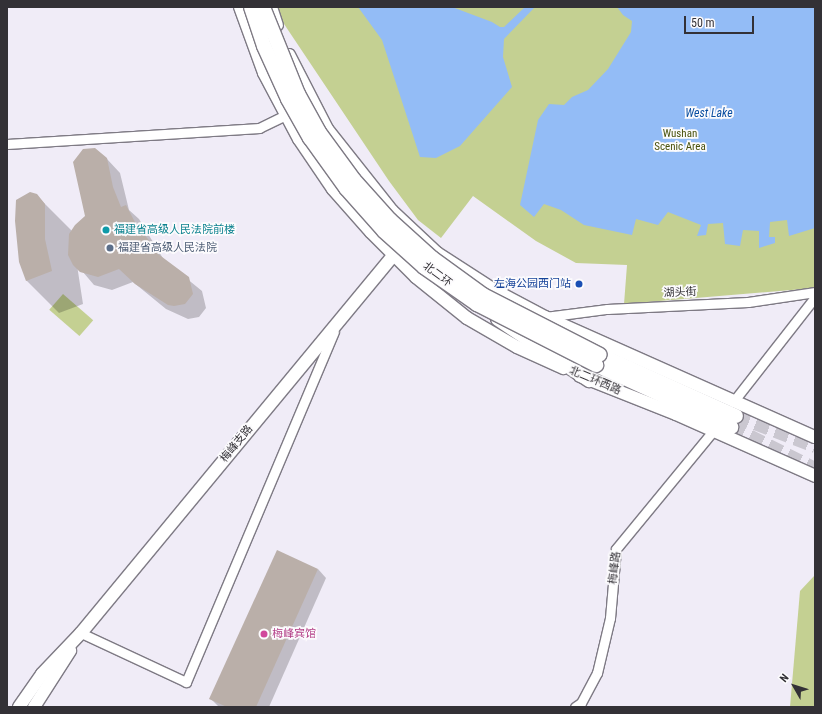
<!DOCTYPE html>
<meta charset="utf-8">
<style>
body{margin:0}
#map{position:relative;width:822px;height:714px;overflow:hidden;background:#f0ecf7;font-family:"Roboto Condensed","Noto Sans SC",sans-serif}
div>[style]{position:absolute}
.green>*{inset:0;background:#c4d092;transform-origin:0 0}
.water>*{inset:0;background:#93bcf6}
.shadow>*{inset:0;background:#0003}
.building>*{inset:0;background:#baafa9}
.highway-tunnel>*{height:14px;margin-top:-7px;transform-origin:0;background:repeating-linear-gradient(90deg,#cac7d0 0 14px,transparent 0 21px)}
.roads{filter:drop-shadow(1px 0 #7e7a84) drop-shadow(-1px 0 #7e7a84) drop-shadow(0 1px #7e7a84) drop-shadow(0 -1px #7e7a84)}
.minor>*{height:9px;margin:-4.5px;padding:0 4.5px;transform-origin:4.5px;border-radius:4.5px;background:#fff}
.major>*{height:12px;margin:-6px;padding:0 6px;transform-origin:6px;border-radius:6px;background:#fff}
.highway>*{height:14px;margin:-7px;padding:0 7px;transform-origin:7px;border-radius:7px;background:#fff}
.bridges{filter:drop-shadow(1px 0 #7e7a84) drop-shadow(-1px 0 #7e7a84) drop-shadow(0 1px #7e7a84) drop-shadow(0 -1px #7e7a84)}
.highway-bridge>*{height:14px;margin:-7px;padding:0 7px;transform-origin:7px;border-radius:7px;background:#fff}
.dots>*{width:11px;height:11px;translate:-50% -50%;box-sizing:border-box;border:2px solid #fcfbfd;border-radius:50%}
span{translate:-50% -50%;white-space:nowrap;text-align:center;line-height:1.15;-webkit-text-stroke:3.5px #fcfbfd;paint-order:stroke}
.park-label{font-size:11px;color:#49520d}
.culture-label{font-size:11px;color:#0d838f}
.left{translate:0 -50%;text-align:left}
.service-label{font-size:11px;color:#4e5e75}
.street-label{font-size:11px;color:#333136}
.transit-label{font-size:11px;color:#164399}
.right{translate:-100% -50%;text-align:right}
.hotel-label{font-size:11px;color:#b23c85}
.water-label{font-size:12px;color:#094ea1;font-style:italic}
.frame{position:absolute;inset:0;border:8px solid #333136;pointer-events:none}
.north{position:absolute;left:774px;top:666px;width:40px;height:40px;-webkit-text-stroke:3px #fcfbfd;paint-order:stroke;rotate:309deg;font-size:11px;font-weight:700;line-height:16px;text-align:center;color:#333136}
.north::after{content:'';display:block;margin:auto;width:14px;height:18px;background:#333136;clip-path:polygon(50% 0,100% 100%,50% 72%,0 100%)}
.scale{position:absolute;left:684px;top:16px;width:70px;height:18px;box-sizing:border-box;border:2px solid #333136;border-top:0;padding-left:5px;font-size:12px;line-height:14px;white-space:nowrap;color:#333136;-webkit-text-stroke:3px #fcfbfd;paint-order:stroke}
</style>
<div id="map">
<div class="green">
<i style="clip-path:polygon(278px 7px,815px 7px,815px 288px,624px 304px,627px 265px,576px 263px,536px 241px,473px 196px,441px 238px,418px 220px,389px 181px,280px 18px)"></i>
<i style="left:63px;top:294px;width:40px;height:21px;rotate:41deg"></i>
<i style="clip-path:polygon(815px 575px,815px 707px,790px 707px,800px 591px)"></i>
</div>
<div class="water">
<i style="clip-path:polygon(358px 7px,452px 7px,492px 22px,500px 27px,504px 27px,525px 7px,535px 7px,504px 39px,503px 57px,512px 87px,460px 146px,436px 158px,420px 157px,382px 40px)"></i>
<i style="clip-path:polygon(617px 7px,815px 7px,815px 228px,789px 236px,787px 220px,770px 222px,769px 237px,775px 237px,775px 243px,759px 248px,759px 231px,743px 230px,740px 246px,725px 244px,723px 223px,708px 224px,706px 235px,697px 236px,701px 225px,668px 212px,658px 225px,636px 219px,632px 235px,584px 225px,561px 210px,544px 204px,534px 217px,520px 205px,538px 120px,549px 104px,564px 105px,572px 97px,588px 90px,608px 69px,631px 32px,632px 21px,623px 15px)"></i>
</div>
<div class="shadow">
<i style="clip-path:polygon(107px 159px,120px 173px,129px 210px,139px 219px,164px 260px,202px 291px,206px 308px,199px 317px,188px 319px,166px 309px,133px 282px,112px 290px,94px 285px,77px 265px,83px 304px,59px 313px,26px 280px,36px 195px,72px 231px,87px 217px)"></i>
<i style="clip-path:polygon(318px 569px,326px 578px,269px 707px,219px 707px,211px 699px)"></i>
</div>
<div class="building">
<i style="clip-path:polygon(95px 148px,107px 158px,113px 187px,121px 207px,126px 205px,137px 226px,153px 245px,150px 248px,189px 277px,193px 294px,185px 304px,174px 306px,168px 305px,135px 284px,119px 269px,98px 277px,80px 272px,73px 265px,68px 255px,69px 234px,75px 225px,85px 216px,73px 162px,83px 149px)"></i>
<i style="clip-path:polygon(30px 192px,37px 194px,45px 204px,45px 239px,52px 271px,26px 281px,19px 262px,15px 221px,16px 200px)"></i>
<i style="clip-path:polygon(277px 550px,318px 569px,256px 707px,227px 707px,209px 699px)"></i>
</div>
<div class="highway-tunnel">
<i style="left:736px;top:416px;width:85px;rotate:20.8deg"></i>
<i style="left:731px;top:427px;width:94px;rotate:26.6deg"></i>
</div>
<div class="roads">
<div class="minor">
<i style="left:7px;top:144px;width:253px;rotate:-3.6deg"></i>
<i style="left:259px;top:128px;width:30px;rotate:-26deg"></i>
<i style="left:545px;top:317px;width:63px;rotate:-7.4deg"></i>
<i style="left:607px;top:309px;width:141px;rotate:-2.8deg"></i>
<i style="left:748px;top:302px;width:68px;rotate:-8.5deg"></i>
<i style="left:733px;top:402px;width:133px;rotate:-52deg"></i>
<i style="left:81px;top:633px;width:116px;rotate:25deg"></i>
<i style="left:186px;top:682px;width:380px;rotate:-67.1deg"></i>
<i style="left:575px;top:707px;width:7px;rotate:-34deg"></i>
<i style="left:581px;top:703px;width:34px;rotate:-62deg"></i>
<i style="left:597px;top:673px;width:57px;rotate:-76.7deg"></i>
<i style="left:610px;top:618px;width:69px;rotate:-85deg"></i>
<i style="left:616px;top:549px;width:153px;rotate:-50.6deg"></i>
</div>
<div class="major">
<i style="left:240px;top:7px;width:70px;rotate:70deg"></i>
<i style="left:264px;top:73px;width:75px;rotate:62.1deg"></i>
<i style="left:299px;top:139px;width:60px;rotate:55.8deg"></i>
<i style="left:333px;top:189px;width:57px;rotate:48.5deg"></i>
<i style="left:371px;top:232px;width:64px;rotate:45deg"></i>
<i style="left:416px;top:277px;width:65px;rotate:38.8deg"></i>
<i style="left:467px;top:318px;width:58px;rotate:30.1deg"></i>
<i style="left:517px;top:347px;width:51px;rotate:24.5deg"></i>
<i style="left:271px;top:7px;width:19px;rotate:72deg"></i>
<i style="left:289px;top:55px;width:83px;rotate:62.8deg"></i>
<i style="left:327px;top:129px;width:105px;rotate:51.6deg"></i>
<i style="left:392px;top:211px;width:62px;rotate:43deg"></i>
<i style="left:437px;top:253px;width:70px;rotate:32.8deg"></i>
<i style="left:496px;top:291px;width:55px;rotate:28deg"></i>
<i style="left:545px;top:317px;width:295px;rotate:24deg"></i>
<i style="left:580px;top:376px;width:103px;rotate:21.6deg"></i>
<i style="left:676px;top:414px;width:152px;rotate:24deg"></i>
<i style="left:19px;top:707px;width:40px;rotate:-55.1deg"></i>
<i style="left:42px;top:674px;width:57px;rotate:-46.4deg"></i>
<i style="left:81px;top:633px;width:497px;rotate:-50.4deg"></i>
<i style="left:34px;top:707px;width:67px;rotate:-57.3deg"></i>
</div>
<div class="highway">
<i style="left:498px;top:319px;width:110px;rotate:33.8deg"></i>
<i style="left:600px;top:355px;width:149px;rotate:24.2deg"></i>
<i style="left:596px;top:365px;width:149px;rotate:24.7deg"></i>
</div>
</div>
<div class="bridges">
<div class="highway-bridge">
<i style="left:251px;top:7px;width:41px;rotate:71.6deg"></i>
<i style="left:264px;top:46px;width:58px;rotate:65.6deg"></i>
<i style="left:288px;top:99px;width:45px;rotate:60.6deg"></i>
<i style="left:310px;top:138px;width:62px;rotate:54.2deg"></i>
<i style="left:346px;top:188px;width:57px;rotate:48.5deg"></i>
<i style="left:384px;top:231px;width:54px;rotate:42deg"></i>
<i style="left:424px;top:267px;width:65px;rotate:34.9deg"></i>
<i style="left:477px;top:304px;width:134px;rotate:27.1deg"></i>
<i style="left:263px;top:7px;width:94px;rotate:68.1deg"></i>
<i style="left:298px;top:94px;width:43px;rotate:61.1deg"></i>
<i style="left:319px;top:132px;width:59px;rotate:53.9deg"></i>
<i style="left:354px;top:180px;width:54px;rotate:48deg"></i>
<i style="left:390px;top:220px;width:57px;rotate:42.1deg"></i>
<i style="left:432px;top:258px;width:63px;rotate:36deg"></i>
<i style="left:483px;top:295px;width:131px;rotate:27.1deg"></i>
</div>
</div>
<div class="dots">
<i style="left:106px;top:230px;background:#0f9aa8"></i>
<i style="left:110px;top:248px;background:#5c6f8a"></i>
<i style="left:579px;top:284px;background:#1a4fb4"></i>
<i style="left:264px;top:634px;background:#d1479c"></i>
</div>
<div class="park-label">
<span style="left:680px;top:141px">Wushan<br>Scenic Area</span>
</div>
<div class="culture-label">
<span class="left" style="left:114px;top:230px">福建省高级人民法院前楼</span>
</div>
<div class="service-label">
<span class="left" style="left:118px;top:248px">福建省高级人民法院</span>
</div>
<div class="street-label">
<span style="left:437px;top:275px;rotate:37deg">北二环</span>
<span style="left:680px;top:293px;rotate:-3deg">湖头街</span>
<span style="left:595px;top:381px;rotate:23deg">北二环西路</span>
<span style="left:237px;top:444px;rotate:-51deg">梅峰支路</span>
<span style="left:615px;top:568px;rotate:-83deg">梅峰路</span>
</div>
<div class="transit-label">
<span class="right" style="left:571px;top:284px">左海公园西门站</span>
</div>
<div class="hotel-label">
<span class="left" style="left:272px;top:634px">梅峰宾馆</span>
</div>
<div class="water-label">
<span style="left:709px;top:114px">West Lake</span>
</div>
<div class="frame"></div>
<div class="north">N</div>
<div class="scale">50 m</div>
</div>
